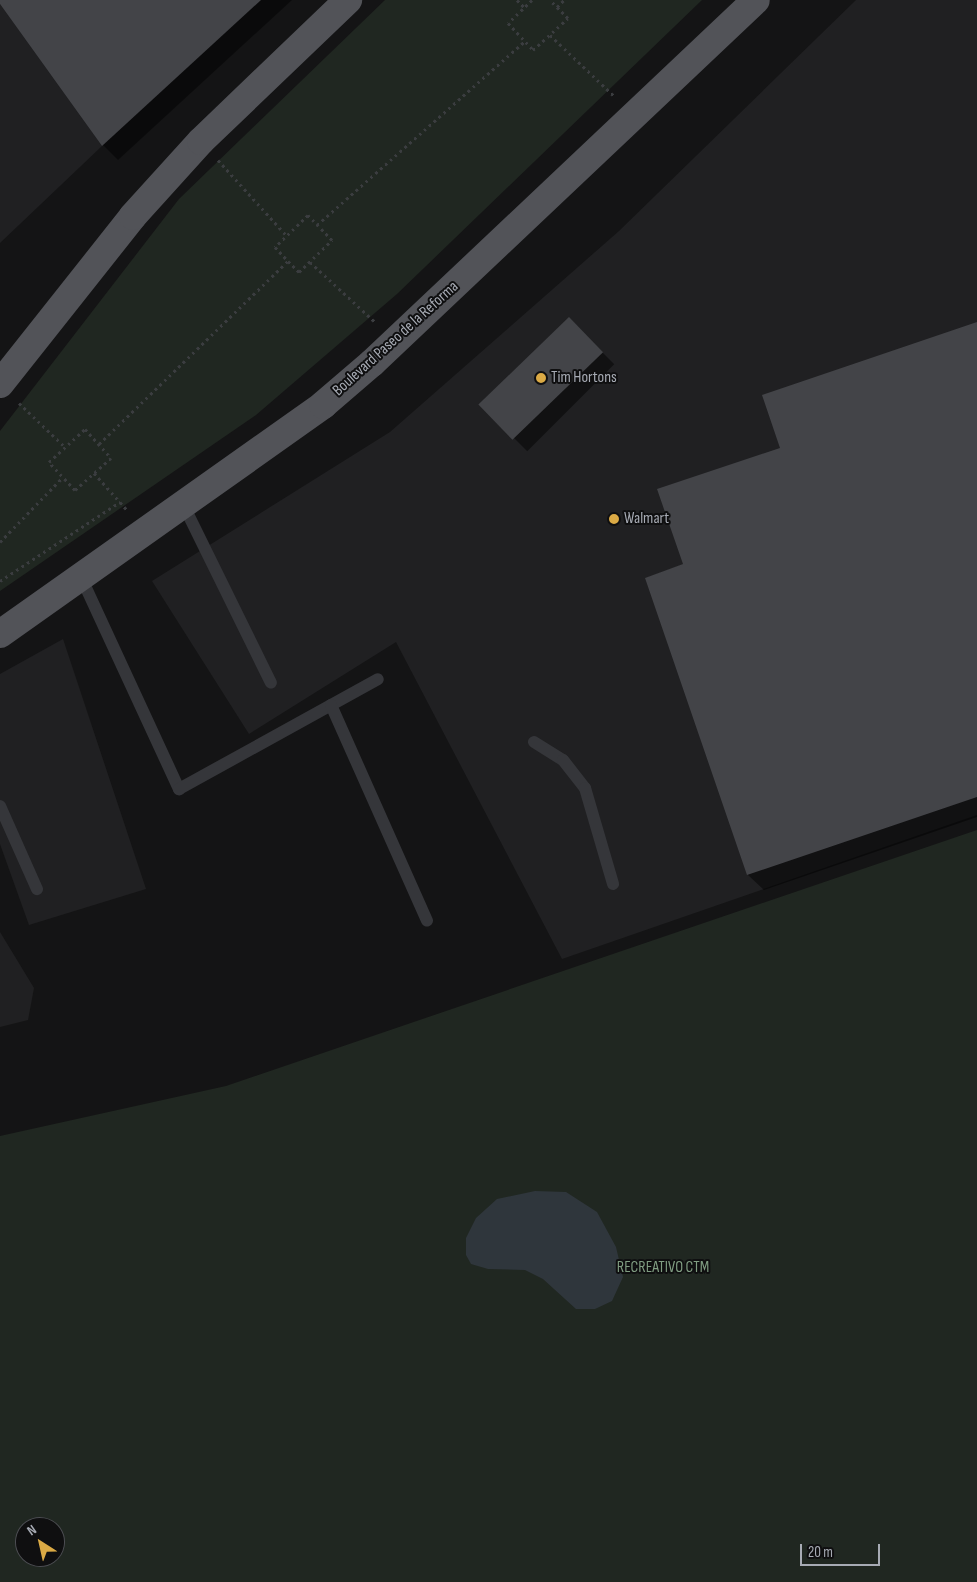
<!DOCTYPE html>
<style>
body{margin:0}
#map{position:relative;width:977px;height:1582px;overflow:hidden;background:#141415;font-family:"Sofia Sans Condensed",sans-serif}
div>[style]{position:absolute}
.built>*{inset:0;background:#202022}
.green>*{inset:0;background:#202721}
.water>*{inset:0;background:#2f363c}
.shadow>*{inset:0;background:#0007;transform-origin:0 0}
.building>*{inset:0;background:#434448;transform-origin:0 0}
.path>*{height:3px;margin-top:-1.5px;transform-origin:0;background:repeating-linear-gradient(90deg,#3b3d40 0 2.5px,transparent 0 6.5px)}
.service>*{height:12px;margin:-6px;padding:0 6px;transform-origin:6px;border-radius:6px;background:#35363a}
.primary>*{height:28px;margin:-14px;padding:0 14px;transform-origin:14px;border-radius:14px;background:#525358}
.dots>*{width:14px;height:14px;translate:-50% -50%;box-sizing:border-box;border:2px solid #0f0f10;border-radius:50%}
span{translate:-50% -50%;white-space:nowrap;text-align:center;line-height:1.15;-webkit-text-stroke:4px #0f0f10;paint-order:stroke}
.street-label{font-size:16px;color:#a7abb4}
.poi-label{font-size:16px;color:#a7abb4}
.left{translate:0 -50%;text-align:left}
.park-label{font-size:16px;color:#809d82}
.north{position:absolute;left:15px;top:1517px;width:50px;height:50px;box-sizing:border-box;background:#0f0f10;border:1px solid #4c4d52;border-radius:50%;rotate:325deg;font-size:14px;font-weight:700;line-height:20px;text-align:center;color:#a7abb4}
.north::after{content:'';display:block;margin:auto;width:18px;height:22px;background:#dbaa45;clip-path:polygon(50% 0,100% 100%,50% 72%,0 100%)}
.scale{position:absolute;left:800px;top:1544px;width:80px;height:22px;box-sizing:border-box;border:2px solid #a7abb4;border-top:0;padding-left:6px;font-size:15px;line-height:18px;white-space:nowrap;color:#a7abb4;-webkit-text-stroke:4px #0f0f10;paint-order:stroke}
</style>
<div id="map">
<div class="built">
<i style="clip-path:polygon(856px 0,977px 0,977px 815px,562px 959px,396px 642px,249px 734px,152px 581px,390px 432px,619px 231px)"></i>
<i style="clip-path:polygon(0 4px,102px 146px,0 243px)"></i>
<i style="clip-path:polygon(63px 639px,146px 889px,29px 925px,0 844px,0 674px)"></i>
<i style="clip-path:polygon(0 932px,34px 988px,28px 1020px,0 1027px)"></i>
</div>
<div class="green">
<i style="clip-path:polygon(385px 0,702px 0,397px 294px,256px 415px,0 591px,0 431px,179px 199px)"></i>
<i style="clip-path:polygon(evenodd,977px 830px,977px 1582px,0 1582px,0 1136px,226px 1086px,977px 830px,25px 1527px,55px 1527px,55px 1557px,25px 1557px,25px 1527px)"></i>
</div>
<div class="water">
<i style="clip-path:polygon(535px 1191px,566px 1192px,597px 1212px,616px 1247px,623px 1277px,612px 1301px,595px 1309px,576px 1309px,543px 1279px,525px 1270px,488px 1269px,471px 1264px,466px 1255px,466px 1238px,476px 1218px,497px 1199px)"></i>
</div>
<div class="shadow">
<i style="clip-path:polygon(0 0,292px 0,118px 160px,103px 145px)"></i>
<i style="left:569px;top:319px;width:64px;height:123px;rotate:45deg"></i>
<i style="clip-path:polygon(977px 324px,977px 817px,764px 890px,748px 875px,646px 578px,684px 564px,781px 448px)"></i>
</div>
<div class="building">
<i style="clip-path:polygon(0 0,261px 0,102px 146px,0 4px)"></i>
<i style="left:569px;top:317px;width:49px;height:126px;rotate:46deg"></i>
<i style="clip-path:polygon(977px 322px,977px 797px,747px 875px,645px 578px,683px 564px,657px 489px,780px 448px,762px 395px)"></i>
</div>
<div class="path">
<i style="left:517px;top:0;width:10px;rotate:45deg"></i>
<i style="left:532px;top:0;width:33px;rotate:136deg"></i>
<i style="left:508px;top:23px;width:37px;rotate:47deg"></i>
<i style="left:533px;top:50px;width:47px;rotate:-42.4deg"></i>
<i style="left:568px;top:18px;width:25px;rotate:-135deg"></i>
<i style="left:557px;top:7px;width:10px;rotate:-45deg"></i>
<i style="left:550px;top:35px;width:88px;rotate:43.6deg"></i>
<i style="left:218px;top:160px;width:103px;rotate:47.8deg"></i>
<i style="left:317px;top:225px;width:278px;rotate:-41.5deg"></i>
<i style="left:310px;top:262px;width:88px;rotate:42.7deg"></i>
<i style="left:19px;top:403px;width:64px;rotate:43.7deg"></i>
<i style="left:85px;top:429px;width:39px;rotate:48deg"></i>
<i style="left:111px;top:458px;width:48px;rotate:138.4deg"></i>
<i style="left:75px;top:490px;width:38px;rotate:-133deg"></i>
<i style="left:49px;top:462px;width:49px;rotate:-42.5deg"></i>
<i style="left:99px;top:444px;width:263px;rotate:-44.1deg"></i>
<i style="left:288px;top:261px;width:16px;rotate:45deg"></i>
<i style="left:299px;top:272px;width:46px;rotate:-44.1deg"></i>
<i style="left:332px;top:240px;width:35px;rotate:-134deg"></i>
<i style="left:308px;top:215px;width:46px;rotate:135.9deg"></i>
<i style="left:275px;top:247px;width:19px;rotate:47deg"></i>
<i style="left:94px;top:473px;width:50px;rotate:48.3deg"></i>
<i style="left:0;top:542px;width:91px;rotate:-45.9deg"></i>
<i style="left:0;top:581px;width:144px;rotate:-33.4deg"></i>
</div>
<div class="service">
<i style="left:183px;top:504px;width:199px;rotate:63.8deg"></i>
<i style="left:81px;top:577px;width:234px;rotate:65.2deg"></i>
<i style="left:179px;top:789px;width:227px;rotate:-28.9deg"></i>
<i style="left:331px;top:705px;width:236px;rotate:66deg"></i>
<i style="left:534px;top:742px;width:34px;rotate:32deg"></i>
<i style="left:563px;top:760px;width:36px;rotate:52deg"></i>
<i style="left:585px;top:788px;width:100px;rotate:73.7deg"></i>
<i style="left:0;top:806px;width:91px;rotate:66deg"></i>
</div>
<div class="primary">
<i style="left:0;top:384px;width:214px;rotate:-51.6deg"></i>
<i style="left:133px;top:216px;width:101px;rotate:-47.8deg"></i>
<i style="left:201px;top:141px;width:204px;rotate:-43.8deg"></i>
<i style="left:0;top:634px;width:396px;rotate:-35.3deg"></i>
<i style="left:323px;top:405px;width:65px;rotate:-40.6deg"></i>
<i style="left:372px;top:363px;width:528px;rotate:-43.39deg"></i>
</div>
<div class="dots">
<i style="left:541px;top:378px;background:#dbaa45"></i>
<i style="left:614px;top:519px;background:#dbaa45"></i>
</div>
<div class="street-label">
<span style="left:396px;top:339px;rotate:-42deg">Boulevard Paseo de la Reforma</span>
</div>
<div class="poi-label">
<span class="left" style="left:551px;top:378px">Tim Hortons</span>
<span class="left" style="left:624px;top:519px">Walmart</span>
</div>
<div class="park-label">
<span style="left:663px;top:1268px">RECREATIVO CTM</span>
</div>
<div class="north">N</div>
<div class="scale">20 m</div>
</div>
